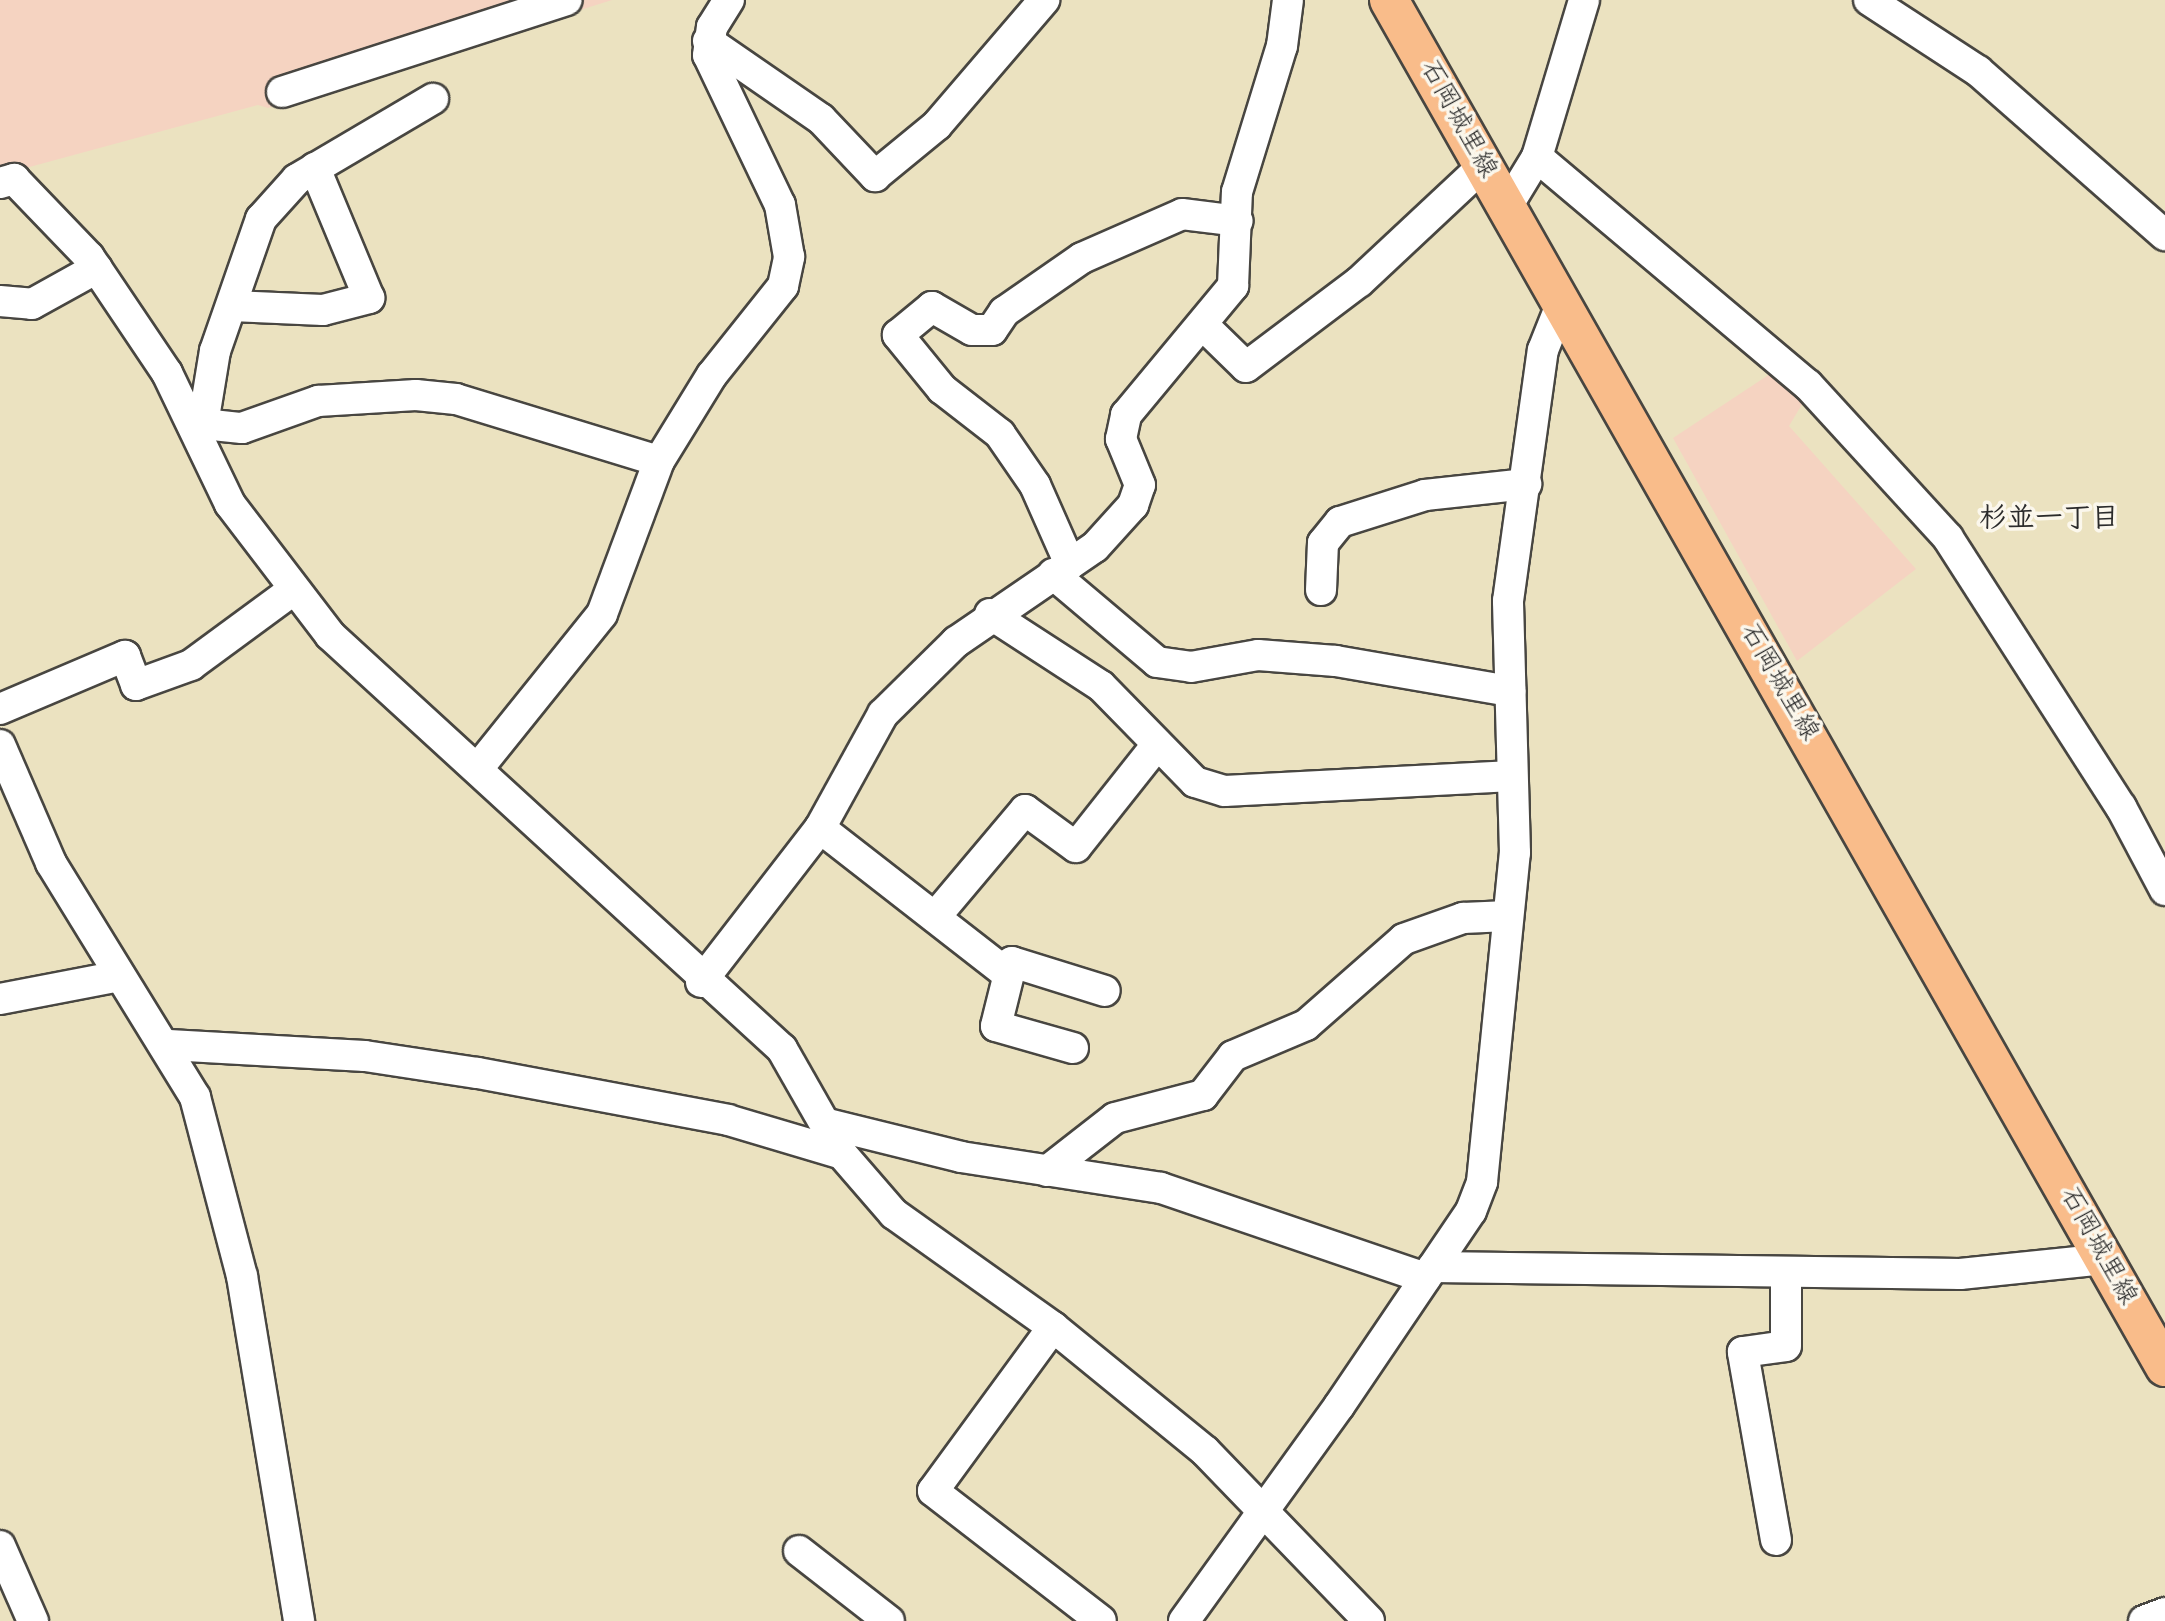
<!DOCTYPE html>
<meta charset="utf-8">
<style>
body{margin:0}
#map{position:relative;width:2165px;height:1621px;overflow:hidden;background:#ebe2c0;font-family:"Indie Flower","Klee One",sans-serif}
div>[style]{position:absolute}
.built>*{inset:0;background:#f5d3c1}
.roads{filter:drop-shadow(2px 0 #484641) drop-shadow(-2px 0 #484641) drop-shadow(0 2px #484641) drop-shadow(0 -2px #484641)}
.minor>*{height:30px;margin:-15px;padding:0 15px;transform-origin:15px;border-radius:15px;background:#fff}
.major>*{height:38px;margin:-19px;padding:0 19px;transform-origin:19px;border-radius:19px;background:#f9bc8a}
span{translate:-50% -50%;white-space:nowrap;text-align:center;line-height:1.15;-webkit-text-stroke:7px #fbf7ec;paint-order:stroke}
.street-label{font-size:26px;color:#2b2b2b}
.neighbourhood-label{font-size:28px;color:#2b2b2b;font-weight:700}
</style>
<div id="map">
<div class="built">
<i style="clip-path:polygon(0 0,612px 0,268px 108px,258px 105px,0 175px)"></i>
<i style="clip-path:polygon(1776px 370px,1807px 396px,1789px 426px,1916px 569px,1797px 661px,1673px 438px)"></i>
</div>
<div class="roads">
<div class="minor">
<i style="left:1869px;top:0;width:130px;rotate:33.1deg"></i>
<i style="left:1978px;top:71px;width:249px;rotate:41.3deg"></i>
<i style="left:708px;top:41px;width:137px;rotate:34.6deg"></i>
<i style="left:821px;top:119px;width:79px;rotate:46.5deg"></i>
<i style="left:875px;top:176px;width:80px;rotate:-39.4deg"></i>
<i style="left:937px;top:125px;width:165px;rotate:-49.4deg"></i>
<i style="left:282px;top:92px;width:299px;rotate:-17.9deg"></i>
<i style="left:1537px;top:157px;width:354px;rotate:40.1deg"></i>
<i style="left:1808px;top:385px;width:207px;rotate:47.5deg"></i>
<i style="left:1948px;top:538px;width:320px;rotate:57.3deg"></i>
<i style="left:2121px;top:807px;width:94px;rotate:62.1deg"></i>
<i style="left:0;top:183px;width:15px;rotate:-16deg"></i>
<i style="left:14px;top:179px;width:108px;rotate:46.1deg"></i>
<i style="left:89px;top:257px;width:140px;rotate:56.1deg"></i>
<i style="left:167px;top:373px;width:145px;rotate:64.3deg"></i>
<i style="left:230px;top:504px;width:165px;rotate:52.6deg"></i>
<i style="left:330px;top:635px;width:613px;rotate:42.49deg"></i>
<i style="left:782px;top:1049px;width:121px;rotate:60.3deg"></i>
<i style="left:842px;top:1154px;width:79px;rotate:49.1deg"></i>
<i style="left:894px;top:1214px;width:195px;rotate:35.4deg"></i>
<i style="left:1053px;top:1327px;width:196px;rotate:39.2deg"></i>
<i style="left:1205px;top:1451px;width:236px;rotate:46deg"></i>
<i style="left:1506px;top:208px;width:60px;rotate:-58.7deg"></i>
<i style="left:1537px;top:157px;width:164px;rotate:-73.3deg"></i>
<i style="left:0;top:301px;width:32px;rotate:5deg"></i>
<i style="left:32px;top:304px;width:74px;rotate:-29deg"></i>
<i style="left:232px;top:306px;width:91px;rotate:2.5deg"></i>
<i style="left:323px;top:310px;width:48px;rotate:-14.6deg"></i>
<i style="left:369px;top:298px;width:141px;rotate:-112.6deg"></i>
<i style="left:1205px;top:327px;width:57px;rotate:44.3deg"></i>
<i style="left:1246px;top:367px;width:141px;rotate:-37deg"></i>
<i style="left:1359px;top:282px;width:170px;rotate:-43.1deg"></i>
<i style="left:203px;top:424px;width:39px;rotate:6deg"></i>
<i style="left:242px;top:428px;width:81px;rotate:-19.6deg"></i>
<i style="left:318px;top:401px;width:98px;rotate:-3.5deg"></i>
<i style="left:416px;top:395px;width:40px;rotate:5.7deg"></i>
<i style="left:456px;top:399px;width:212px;rotate:17deg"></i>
<i style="left:194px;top:428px;width:10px;rotate:-24deg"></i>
<i style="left:203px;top:424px;width:74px;rotate:-80.7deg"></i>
<i style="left:215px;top:351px;width:140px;rotate:-70.8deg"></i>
<i style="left:261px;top:219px;width:54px;rotate:-48deg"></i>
<i style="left:297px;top:179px;width:158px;rotate:-30.5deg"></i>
<i style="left:1070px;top:564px;width:86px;rotate:-113.9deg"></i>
<i style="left:1035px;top:485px;width:62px;rotate:-124.5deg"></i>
<i style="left:1000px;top:434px;width:73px;rotate:-142.2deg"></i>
<i style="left:942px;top:389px;width:70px;rotate:-129.2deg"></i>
<i style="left:898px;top:335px;width:44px;rotate:-39.5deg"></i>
<i style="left:932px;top:307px;width:46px;rotate:29.9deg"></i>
<i style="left:972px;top:330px;width:20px"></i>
<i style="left:992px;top:330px;width:22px;rotate:-56deg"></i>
<i style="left:1004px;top:312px;width:95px;rotate:-34.7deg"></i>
<i style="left:1082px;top:258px;width:109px;rotate:-23.7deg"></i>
<i style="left:1182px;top:214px;width:56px;rotate:7.1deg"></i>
<i style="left:1053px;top:574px;width:136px;rotate:40.2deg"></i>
<i style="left:1157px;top:662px;width:34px;rotate:8deg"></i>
<i style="left:1191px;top:667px;width:68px;rotate:-10.2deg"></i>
<i style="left:1258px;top:655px;width:78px;rotate:4.4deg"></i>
<i style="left:1336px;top:661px;width:177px;rotate:9.8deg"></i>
<i style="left:1321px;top:590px;width:47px;rotate:-87.6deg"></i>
<i style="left:1323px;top:543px;width:27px;rotate:-51deg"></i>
<i style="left:1340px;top:522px;width:89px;rotate:-17.6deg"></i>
<i style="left:1425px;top:495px;width:102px;rotate:-6.2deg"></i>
<i style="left:990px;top:614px;width:132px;rotate:33deg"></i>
<i style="left:1101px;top:686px;width:134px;rotate:45.6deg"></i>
<i style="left:1195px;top:782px;width:31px;rotate:17deg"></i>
<i style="left:1225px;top:791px;width:287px;rotate:-3deg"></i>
<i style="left:0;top:709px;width:136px;rotate:-23deg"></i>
<i style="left:125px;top:656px;width:31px;rotate:69deg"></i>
<i style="left:136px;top:685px;width:59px;rotate:-20deg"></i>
<i style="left:191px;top:665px;width:127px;rotate:-36.3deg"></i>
<i style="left:0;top:745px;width:129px;rotate:66.6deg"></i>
<i style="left:51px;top:863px;width:275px;rotate:58.4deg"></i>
<i style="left:195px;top:1097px;width:185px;rotate:75.3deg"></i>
<i style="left:242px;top:1276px;width:350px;rotate:80.6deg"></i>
<i style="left:479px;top:767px;width:196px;rotate:-51.2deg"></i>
<i style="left:602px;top:614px;width:163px;rotate:-69.6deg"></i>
<i style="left:659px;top:461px;width:101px;rotate:-58.4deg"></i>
<i style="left:712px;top:375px;width:114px;rotate:-51.4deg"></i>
<i style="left:783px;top:286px;width:30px;rotate:-78deg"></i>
<i style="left:789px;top:257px;width:53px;rotate:-99.8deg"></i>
<i style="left:780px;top:205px;width:166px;rotate:-115.6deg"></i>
<i style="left:708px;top:55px;width:28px;rotate:-82deg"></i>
<i style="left:712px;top:27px;width:32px;rotate:-58deg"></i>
<i style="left:820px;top:828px;width:239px;rotate:37.9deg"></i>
<i style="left:935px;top:917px;width:140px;rotate:-49.9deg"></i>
<i style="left:1025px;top:810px;width:63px;rotate:36deg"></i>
<i style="left:1076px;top:847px;width:129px;rotate:-51.6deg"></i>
<i style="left:701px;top:982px;width:195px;rotate:-52.3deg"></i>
<i style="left:820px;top:828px;width:130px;rotate:-61.1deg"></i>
<i style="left:883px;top:714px;width:103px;rotate:-44.6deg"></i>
<i style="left:956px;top:642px;width:168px;rotate:-34.4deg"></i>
<i style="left:1095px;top:547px;width:57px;rotate:-47.9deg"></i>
<i style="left:1133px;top:505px;width:21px;rotate:-71deg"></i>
<i style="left:1140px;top:485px;width:50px;rotate:-112.4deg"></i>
<i style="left:1121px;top:439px;width:25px;rotate:-78deg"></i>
<i style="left:1126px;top:415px;width:168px;rotate:-50.3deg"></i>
<i style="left:1233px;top:286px;width:94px;rotate:-87.6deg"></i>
<i style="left:1237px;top:192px;width:153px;rotate:-72.9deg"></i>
<i style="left:1282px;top:46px;width:46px;rotate:-82.6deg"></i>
<i style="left:0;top:999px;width:122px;rotate:-10.9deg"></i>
<i style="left:169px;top:1045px;width:196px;rotate:3.2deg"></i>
<i style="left:365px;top:1056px;width:114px;rotate:8.6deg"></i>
<i style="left:478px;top:1073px;width:254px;rotate:10.6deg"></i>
<i style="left:728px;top:1120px;width:119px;rotate:16.6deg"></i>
<i style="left:1073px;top:1048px;width:80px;rotate:-164.1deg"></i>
<i style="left:996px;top:1026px;width:66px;rotate:-76deg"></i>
<i style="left:1012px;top:962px;width:97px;rotate:17.3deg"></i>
<i style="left:828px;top:1124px;width:137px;rotate:13.9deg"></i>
<i style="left:961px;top:1157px;width:202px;rotate:8.8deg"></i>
<i style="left:1161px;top:1188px;width:279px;rotate:18.8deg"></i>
<i style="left:1047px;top:1171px;width:86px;rotate:-37.9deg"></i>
<i style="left:1115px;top:1118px;width:91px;rotate:-14.6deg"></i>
<i style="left:1203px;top:1095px;width:49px;rotate:-52.4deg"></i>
<i style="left:1233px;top:1056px;width:79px;rotate:-23deg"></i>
<i style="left:1306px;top:1025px;width:130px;rotate:-41.3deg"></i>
<i style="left:1404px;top:939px;width:63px;rotate:-19.6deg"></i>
<i style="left:1463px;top:918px;width:45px;rotate:-2.5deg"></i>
<i style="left:1433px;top:1267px;width:527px;rotate:0.76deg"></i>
<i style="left:1960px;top:1274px;width:145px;rotate:-5.9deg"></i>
<i style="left:1053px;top:1327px;width:203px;rotate:126.2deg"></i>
<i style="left:933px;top:1491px;width:212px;rotate:37.7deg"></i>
<i style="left:1776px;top:1540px;width:191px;rotate:-100deg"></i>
<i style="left:1743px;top:1352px;width:43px;rotate:-7.9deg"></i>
<i style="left:1786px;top:1346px;width:72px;rotate:-90deg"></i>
<i style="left:0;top:1546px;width:82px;rotate:66.3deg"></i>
<i style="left:799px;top:1551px;width:114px;rotate:37.9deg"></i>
<i style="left:1184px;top:1621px;width:265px;rotate:-54.2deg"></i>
<i style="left:1339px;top:1406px;width:235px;rotate:-55.9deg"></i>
<i style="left:1471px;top:1211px;width:31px;rotate:-69deg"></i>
<i style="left:1482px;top:1182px;width:331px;rotate:-84.3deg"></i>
<i style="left:1515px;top:853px;width:252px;rotate:-91.6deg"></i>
<i style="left:1508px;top:601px;width:253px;rotate:-82.1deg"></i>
<i style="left:1543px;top:350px;width:48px;rotate:-68.2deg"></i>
<i style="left:2144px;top:1621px;width:22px;rotate:-21deg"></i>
</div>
<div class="major">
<i style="left:1389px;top:0;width:1572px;rotate:60.42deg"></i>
</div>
</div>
<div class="street-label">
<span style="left:1457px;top:120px;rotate:61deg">石岡城里線</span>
<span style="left:1778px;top:683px;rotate:60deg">石岡城里線</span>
<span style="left:2097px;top:1247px;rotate:61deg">石岡城里線</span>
</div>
<div class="neighbourhood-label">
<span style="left:2049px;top:520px">杉並一丁目</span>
</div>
</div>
